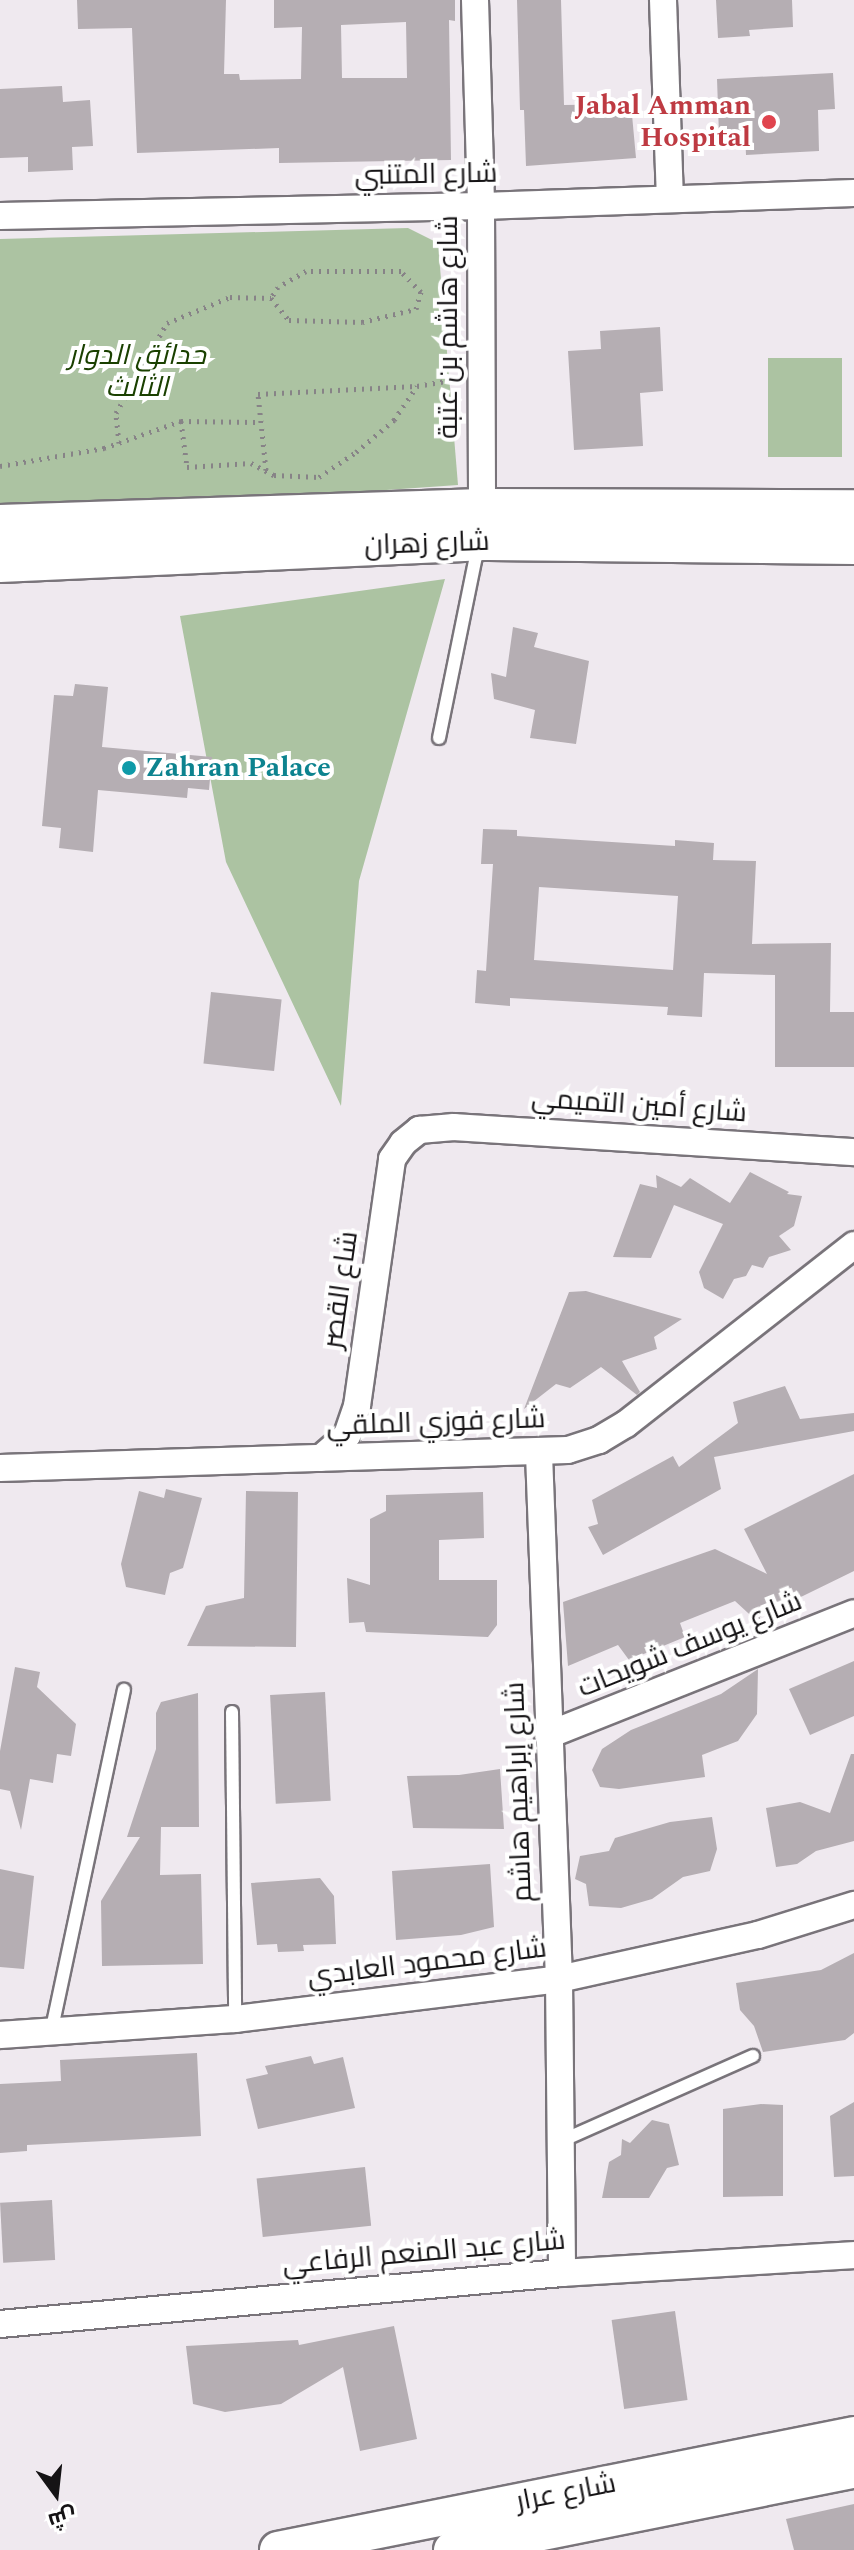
<!DOCTYPE html>
<meta charset="utf-8">
<style>
body{margin:0}
#map{position:relative;width:854px;height:2550px;overflow:hidden;background:#efe9ef;font-family:Spectral,Cairo,serif}
div>[style]{position:absolute}
.green>*{inset:0;background:#acc3a2;transform-origin:0 0}
.building>*{inset:0;background:#b5aeb3;transform-origin:0 0}
.path>*{height:5px;margin-top:-2.5px;transform-origin:0;background:repeating-linear-gradient(90deg,#878387 0 2px,transparent 0 8px)}
.roads{filter:drop-shadow(2px 0 #79747a) drop-shadow(-2px 0 #79747a) drop-shadow(0 2px #79747a) drop-shadow(0 -2px #79747a)}
.service>*{height:12px;margin:-6px;padding:0 6px;transform-origin:6px;border-radius:6px;background:#fff}
.minor>*{height:26px;margin:-13px;padding:0 13px;transform-origin:13px;border-radius:13px;background:#fff}
.secondary>*{height:36px;margin:-18px;padding:0 18px;transform-origin:18px;border-radius:18px;background:#fff}
.primary>*{height:40px;margin:-20px;padding:0 20px;transform-origin:20px;border-radius:20px;background:#fff}
.dots>*{width:22px;height:22px;translate:-50% -50%;box-sizing:border-box;border:4px solid #fff;border-radius:50%}
span{translate:-50% -50%;white-space:nowrap;text-align:center;line-height:1.15;-webkit-text-stroke:8px #fff;paint-order:stroke}
.health-label{font-size:28px;color:#be3a42;font-weight:700}
.right{translate:-100% -50%;text-align:right}
.street-label{font-size:28px;color:#151315}
.park-label{font-size:28px;color:#1a4000;font-style:italic}
.culture-label{font-size:28px;color:#0d838f;font-weight:700}
.left{translate:0 -50%;text-align:left}
.north{position:absolute;left:16px;top:2454px;width:80px;height:80px;-webkit-text-stroke:6px #fff;paint-order:stroke;rotate:165deg;font-size:22px;font-weight:700;line-height:32px;text-align:center;color:#151315}
.north::after{content:'';display:block;margin:auto;width:28px;height:36px;background:#151315;clip-path:polygon(50% 0,100% 100%,50% 72%,0 100%)}
</style>
<div id="map">
<div class="green">
<i style="clip-path:polygon(408px 228px,438px 243px,458px 485px,0 517px,0 239px)"></i>
<i style="left:768px;top:358px;width:74px;height:99px"></i>
<i style="clip-path:polygon(445px 579px,359px 881px,341px 1106px,226px 862px,180px 616px)"></i>
</div>
<div class="building">
<i style="clip-path:polygon(evenodd,77px 0,226px 0,224px 74px,239px 74px,240px 80px,301px 79px,302px 27px,274px 28px,274px 0,455px 0,455px 21px,449px 20px,451px 160px,279px 163px,279px 148px,137px 153px,132px 28px,78px 29px,77px 0,406px 22px,407px 78px,342px 78px,341px 25px,406px 22px)"></i>
<i style="clip-path:polygon(517px 0,561px 0,564px 105px,631px 104px,636px 158px,526px 166px,524px 110px,520px 110px)"></i>
<i style="clip-path:polygon(716px 0,792px 0,793px 27px,749px 30px,750px 36px,718px 38px)"></i>
<i style="clip-path:polygon(833px 73px,835px 109px,818px 110px,819px 151px,746px 155px,745px 133px,719px 135px,717px 79px)"></i>
<i style="clip-path:polygon(62px 86px,63px 102px,90px 100px,93px 146px,72px 147px,73px 170px,28px 172px,28px 157px,0 158px,0 89px)"></i>
<i style="clip-path:polygon(660px 327px,663px 391px,640px 393px,643px 446px,574px 450px,568px 351px,601px 349px,600px 331px)"></i>
<i style="clip-path:polygon(513px 627px,538px 633px,534px 647px,589px 661px,576px 744px,530px 738px,535px 710px,494px 699px,491px 673px,506px 677px)"></i>
<i style="clip-path:polygon(75px 684px,108px 687px,102px 747px,212px 757px,209px 790px,188px 788px,187px 798px,98px 790px,93px 852px,59px 848px,61px 828px,42px 826px,54px 695px,73px 696px)"></i>
<i style="clip-path:polygon(evenodd,483px 829px,517px 830px,517px 836px,675px 846px,675px 840px,714px 843px,713px 860px,756px 861px,752px 944px,831px 943px,830px 1012px,854px 1012px,854px 1067px,775px 1067px,775px 975px,704px 973px,702px 1017px,667px 1015px,668px 1007px,510px 998px,510px 1006px,475px 1003px,477px 970px,486px 971px,493px 864px,481px 864px,483px 829px,539px 887px,678px 896px,673px 970px,534px 960px,539px 887px)"></i>
<i style="left:211px;top:992px;width:71px;height:72px;rotate:6deg"></i>
<i style="clip-path:polygon(750px 1172px,789px 1192px,787px 1194px,802px 1196px,794px 1226px,779px 1236px,791px 1250px,769px 1257px,763px 1268px,752px 1265px,746px 1276px,734px 1279px,723px 1299px,704px 1288px,699px 1272px,723px 1224px,674px 1205px,651px 1258px,613px 1257px,640px 1184px,657px 1188px,656px 1175px,681px 1187px,690px 1178px,730px 1203px)"></i>
<i style="clip-path:polygon(586px 1291px,682px 1319px,654px 1337px,657px 1349px,622px 1361px,640px 1392px,637px 1395px,601px 1367px,570px 1388px,556px 1384px,524px 1409px,569px 1292px)"></i>
<i style="clip-path:polygon(785px 1386px,800px 1419px,854px 1413px,854px 1431px,714px 1457px,721px 1489px,603px 1555px,588px 1527px,598px 1524px,592px 1500px,673px 1456px,679px 1467px,738px 1423px,733px 1402px)"></i>
<i style="clip-path:polygon(854px 1474px,854px 1571px,760px 1617px,760px 1624px,735px 1601px,680px 1623px,685px 1637px,629px 1660px,618px 1645px,568px 1666px,563px 1602px,715px 1549px,767px 1574px,744px 1529px)"></i>
<i style="clip-path:polygon(166px 1489px,202px 1498px,183px 1568px,170px 1573px,165px 1595px,126px 1587px,121px 1564px,139px 1491px,164px 1498px)"></i>
<i style="clip-path:polygon(246px 1491px,298px 1492px,296px 1647px,187px 1646px,206px 1606px,244px 1598px)"></i>
<i style="clip-path:polygon(483px 1492px,484px 1538px,439px 1540px,439px 1580px,497px 1580px,497px 1625px,488px 1637px,366px 1632px,364px 1622px,349px 1623px,347px 1578px,370px 1585px,370px 1519px,386px 1511px,386px 1495px)"></i>
<i style="clip-path:polygon(854px 1661px,854px 1716px,810px 1735px,789px 1689px)"></i>
<i style="clip-path:polygon(15px 1667px,40px 1672px,37px 1687px,76px 1724px,71px 1756px,57px 1754px,53px 1783px,30px 1779px,21px 1830px,10px 1791px,0 1789px,0 1751px)"></i>
<i style="clip-path:polygon(758px 1669px,757px 1714px,738px 1741px,702px 1755px,705px 1777px,619px 1789px,600px 1787px,592px 1770px,602px 1749px,631px 1730px,721px 1694px)"></i>
<i style="left:325px;top:1692px;width:109px;height:55px;rotate:87deg"></i>
<i style="clip-path:polygon(198px 1693px,199px 1827px,161px 1827px,160px 1875px,201px 1874px,203px 1964px,102px 1966px,101px 1901px,140px 1837px,127px 1837px,156px 1749px,156px 1713px,161px 1702px)"></i>
<i style="clip-path:polygon(851px 1754px,854px 1754px,854px 1841px,816px 1851px,797px 1864px,776px 1867px,766px 1808px,800px 1802px,830px 1813px)"></i>
<i style="clip-path:polygon(500px 1769px,504px 1829px,413px 1828px,407px 1776px,459px 1775px)"></i>
<i style="clip-path:polygon(712px 1817px,717px 1849px,710px 1871px,683px 1877px,652px 1899px,621px 1908px,589px 1906px,586px 1884px,575px 1879px,580px 1856px,609px 1851px,615px 1838px,670px 1822px)"></i>
<i style="clip-path:polygon(490px 1864px,494px 1927px,461px 1935px,396px 1940px,392px 1871px)"></i>
<i style="clip-path:polygon(0 1869px,34px 1876px,24px 1969px,0 1967px)"></i>
<i style="clip-path:polygon(320px 1878px,334px 1896px,336px 1944px,303px 1945px,304px 1951px,278px 1952px,277px 1944px,257px 1945px,251px 1883px)"></i>
<i style="clip-path:polygon(854px 1953px,854px 2033px,845px 2040px,763px 2052px,754px 2026px,740px 2010px,736px 1983px,821px 1970px)"></i>
<i style="clip-path:polygon(197px 2053px,201px 2136px,27px 2145px,27px 2151px,0 2153px,0 2084px,61px 2081px,60px 2060px)"></i>
<i style="clip-path:polygon(311px 2056px,314px 2064px,343px 2057px,355px 2108px,258px 2129px,246px 2079px,268px 2074px,265px 2066px)"></i>
<i style="clip-path:polygon(854px 2102px,854px 2176px,834px 2177px,830px 2116px)"></i>
<i style="clip-path:polygon(761px 2104px,783px 2105px,783px 2196px,723px 2197px,723px 2109px)"></i>
<i style="clip-path:polygon(652px 2120px,669px 2124px,679px 2165px,667px 2168px,649px 2198px,602px 2198px,609px 2162px,621px 2155px,622px 2139px,630px 2143px)"></i>
<i style="left:365px;top:2167px;width:59px;height:109px;rotate:84deg"></i>
<i style="left:52px;top:2200px;width:60px;height:52px;rotate:87deg"></i>
<i style="left:675px;top:2311px;width:90px;height:64px;rotate:82deg"></i>
<i style="clip-path:polygon(394px 2326px,417px 2439px,360px 2451px,343px 2367px,281px 2404px,225px 2412px,193px 2404px,186px 2346px,298px 2340px,299px 2345px)"></i>
<i style="clip-path:polygon(854px 2504px,854px 2550px,794px 2550px,786px 2519px)"></i>
</div>
<div class="path">
<i style="left:181px;top:421px;width:80px;rotate:0.7deg"></i>
<i style="left:119px;top:443px;width:30px;rotate:-96deg"></i>
<i style="left:116px;top:413px;width:103px;rotate:-60.5deg"></i>
<i style="left:167px;top:323px;width:68px;rotate:-22.4deg"></i>
<i style="left:230px;top:297px;width:41px;rotate:1.4deg"></i>
<i style="left:271px;top:298px;width:28px;rotate:51deg"></i>
<i style="left:289px;top:320px;width:73px;rotate:1.6deg"></i>
<i style="left:362px;top:322px;width:56px;rotate:-13.5deg"></i>
<i style="left:416px;top:309px;width:18px;rotate:-74deg"></i>
<i style="left:421px;top:292px;width:29px;rotate:-134deg"></i>
<i style="left:401px;top:271px;width:95px;rotate:180deg"></i>
<i style="left:306px;top:271px;width:32px;rotate:150deg"></i>
<i style="left:278px;top:287px;width:13px;rotate:122deg"></i>
<i style="left:0;top:466px;width:106px;rotate:-9.8deg"></i>
<i style="left:104px;top:448px;width:82px;rotate:-19.3deg"></i>
<i style="left:181px;top:421px;width:46px;rotate:82.6deg"></i>
<i style="left:187px;top:467px;width:64px;rotate:-3.6deg"></i>
<i style="left:251px;top:463px;width:26px;rotate:28deg"></i>
<i style="left:274px;top:475px;width:45px;rotate:2.5deg"></i>
<i style="left:319px;top:477px;width:45px;rotate:-34deg"></i>
<i style="left:356px;top:452px;width:50px;rotate:-40.1deg"></i>
<i style="left:394px;top:420px;width:41px;rotate:-55.9deg"></i>
<i style="left:417px;top:386px;width:41px;rotate:-9.9deg"></i>
<i style="left:266px;top:470px;width:76px;rotate:-96deg"></i>
<i style="left:258px;top:394px;width:158px;rotate:-2.9deg"></i>
</div>
<div class="roads">
<div class="service">
<i style="left:439px;top:738px;width:195px;rotate:-78.5deg"></i>
<i style="left:232px;top:1712px;width:307px;rotate:89.4deg"></i>
<i style="left:51px;top:2033px;width:351px;rotate:-78deg"></i>
<i style="left:561px;top:2141px;width:210px;rotate:-23.9deg"></i>
</div>
<div class="minor">
<i style="left:475px;top:0;width:206px;rotate:88.3deg"></i>
<i style="left:481px;top:206px;width:303px;rotate:89.8deg"></i>
<i style="left:663px;top:0;width:199px;rotate:88deg"></i>
<i style="left:0;top:216px;width:481px;rotate:-1.2deg"></i>
<i style="left:481px;top:206px;width:373px;rotate:-2deg"></i>
<i style="left:539px;top:1454px;width:525px;rotate:87.82deg"></i>
<i style="left:559px;top:1979px;width:294px;rotate:89.4deg"></i>
<i style="left:321px;top:1458px;width:35px;rotate:-41deg"></i>
<i style="left:347px;top:1435px;width:31px;rotate:-71deg"></i>
<i style="left:357px;top:1406px;width:249px;rotate:-81.9deg"></i>
<i style="left:392px;top:1159px;width:19px;rotate:-55deg"></i>
<i style="left:403px;top:1143px;width:21px;rotate:-39deg"></i>
<i style="left:419px;top:1130px;width:35px;rotate:-5deg"></i>
<i style="left:454px;top:1127px;width:401px;rotate:3.6deg"></i>
<i style="left:0;top:1468px;width:568px;rotate:-1.82deg"></i>
<i style="left:568px;top:1450px;width:33px;rotate:-18deg"></i>
<i style="left:599px;top:1440px;width:31px;rotate:-31deg"></i>
<i style="left:626px;top:1424px;width:290px;rotate:-38.1deg"></i>
<i style="left:548px;top:1735px;width:329px;rotate:-21.7deg"></i>
<i style="left:0;top:2035px;width:236px;rotate:-3.9deg"></i>
<i style="left:235px;top:2019px;width:326px;rotate:-7deg"></i>
<i style="left:559px;top:1979px;width:204px;rotate:-12.5deg"></i>
<i style="left:758px;top:1935px;width:101px;rotate:-17.4deg"></i>
<i style="left:0;top:2324px;width:564px;rotate:-5.19deg"></i>
<i style="left:562px;top:2273px;width:293px;rotate:-3.5deg"></i>
</div>
<div class="secondary">
<i style="left:278px;top:2550px;width:587px;rotate:-11.29deg"></i>
<i style="left:452px;top:2550px;width:410px;rotate:-11.3deg"></i>
</div>
<div class="primary">
<i style="left:0;top:525px;width:482px;rotate:-1.9deg"></i>
<i style="left:482px;top:509px;width:372px;rotate:0.2deg"></i>
<i style="left:0;top:562px;width:481px;rotate:-2.6deg"></i>
<i style="left:480px;top:540px;width:374px;rotate:0.6deg"></i>
</div>
</div>
<div class="dots">
<i style="left:769px;top:122px;background:#e0444e"></i>
<i style="left:129px;top:768px;background:#0f9aa8"></i>
</div>
<div class="health-label">
<span class="right" style="left:751px;top:122px">Jabal Amman<br>Hospital</span>
</div>
<div class="street-label">
<span style="left:426px;top:175px;rotate:-1deg">شارع المتنبي</span>
<span style="left:449px;top:327px;rotate:-90deg">شارع هاشم بن عتبة</span>
<span style="left:427px;top:544px;rotate:-2deg">شارع زهران</span>
<span style="left:639px;top:1106px;rotate:4deg">شارع أمين التميمي</span>
<span style="left:341px;top:1290px;rotate:-82deg">شاع القصر</span>
<span style="left:436px;top:1423px;rotate:-2deg">شارع فوزي الملقي</span>
<span style="left:690px;top:1645px;rotate:-22deg">شارع يوسف شويحات</span>
<span style="left:519px;top:1792px;rotate:-92deg">شارع إبراهيم هاشم</span>
<span style="left:427px;top:1963px;rotate:-7deg">شارع محمود العابدي</span>
<span style="left:424px;top:2253px;rotate:-5deg">شارع عبد المنعم الرفاعي</span>
<span style="left:566px;top:2493px;rotate:-11deg">شارع عرار</span>
</div>
<div class="park-label">
<span style="left:137px;top:372px">حدائق الدوار<br>الثالث</span>
</div>
<div class="culture-label">
<span class="left" style="left:145px;top:768px">Zahran Palace</span>
</div>
<div class="north">ش</div>
</div>
